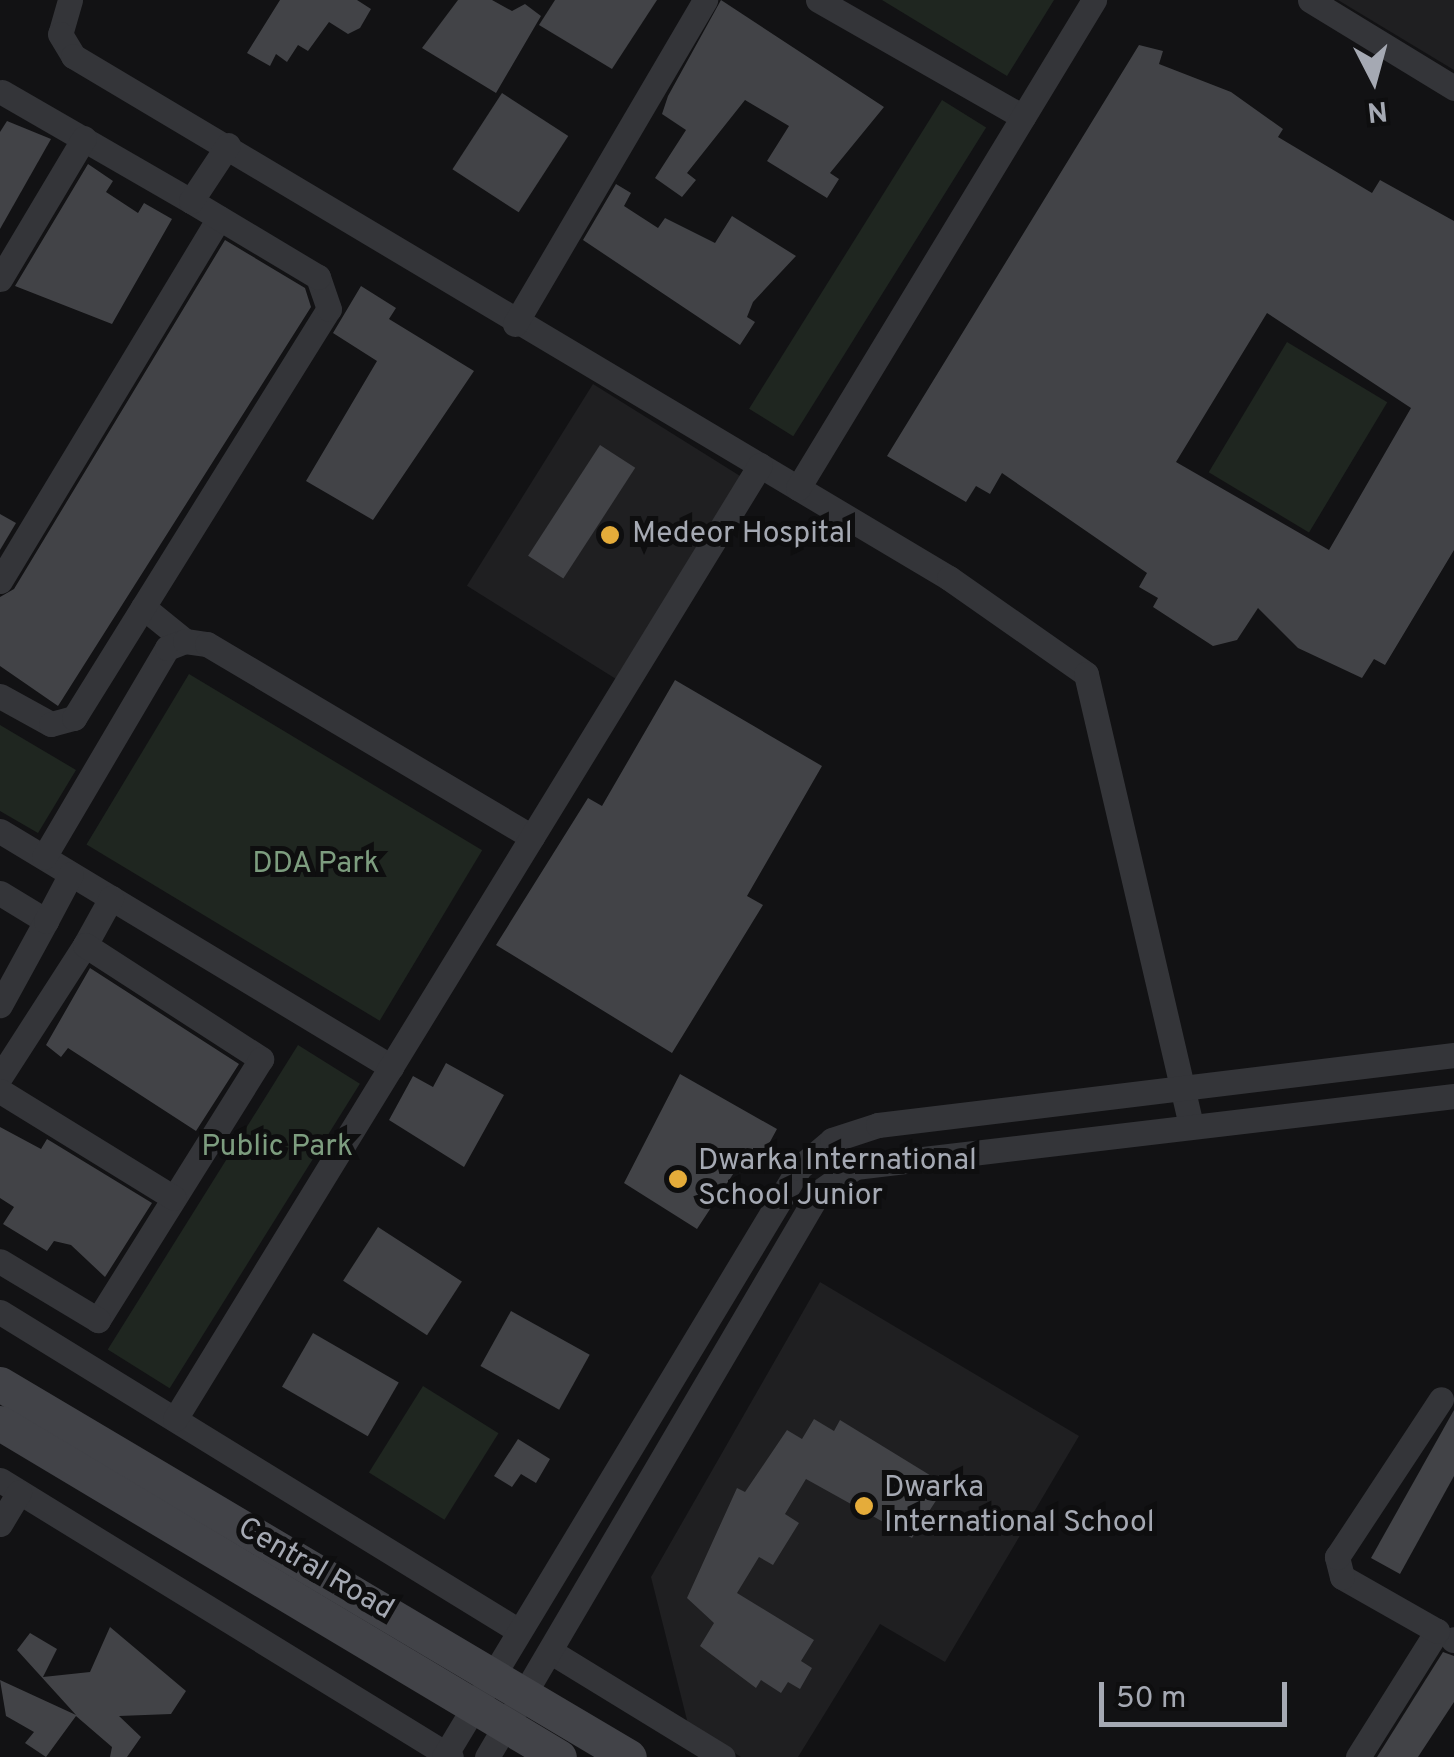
<!DOCTYPE html>
<style>
body{margin:0}
#map{position:relative;width:1454px;height:1757px;overflow:hidden;background:#121214;font-family:Overpass,sans-serif}
div>[style]{position:absolute}
.built>*{inset:0;background:#1f1f21;transform-origin:0 0}
.green>*{inset:0;background:#1f2620;transform-origin:0 0}
.building>*{inset:0;background:#424347;transform-origin:0 0}
.minor>*{height:25px;margin:-12.5px;padding:0 12.5px;transform-origin:12.5px;border-radius:12.5px;background:#343539}
.secondary>*{height:35px;margin:-17.5px;padding:0 17.5px;transform-origin:17.5px;border-radius:17.5px;background:#424348}
.dots>*{width:28px;height:28px;translate:-50% -50%;box-sizing:border-box;border:5px solid #0e0e0f;border-radius:50%}
span{translate:-50% -50%;white-space:nowrap;text-align:center;line-height:1.15;-webkit-text-stroke:10px #0e0e0f;paint-order:stroke}
.poi-label{font-size:30px;color:#a5a9b3}
.left{translate:0 -50%;text-align:left}
.park-label{font-size:30px;color:#7d9d7f}
.street-label{font-size:30px;color:#a5a9b3}
.north{position:absolute;left:1324px;top:30px;width:100px;height:100px;-webkit-text-stroke:8px #0e0e0f;paint-order:stroke;rotate:174deg;font-size:28px;font-weight:700;line-height:40px;text-align:center;color:#a5a9b3}
.north::after{content:'';display:block;margin:auto;width:35px;height:45px;background:#a5a9b3;clip-path:polygon(50% 0,100% 100%,50% 72%,0 100%)}
.scale{position:absolute;left:1099px;top:1682px;width:188px;height:45px;box-sizing:border-box;border:5px solid #a5a9b3;border-top:0;padding-left:12px;font-size:30px;line-height:35px;white-space:nowrap;color:#a5a9b3;-webkit-text-stroke:8px #0e0e0f;paint-order:stroke}
</style>
<div id="map">
<div class="built">
<i style="clip-path:polygon(1338px 0,1454px 0,1454px 70px)"></i>
<i style="left:593px;top:384px;width:181px;height:238px;rotate:32deg"></i>
<i style="clip-path:polygon(820px 1282px,1079px 1436px,945px 1662px,880px 1624px,798px 1757px,741px 1757px,688px 1724px,651px 1577px)"></i>
</div>
<div class="green">
<i style="clip-path:polygon(882px 0,1054px 0,1007px 76px)"></i>
<i style="left:942px;top:100px;width:52px;height:364px;rotate:32deg"></i>
<i style="left:1287px;top:342px;width:117px;height:152px;rotate:31deg"></i>
<i style="left:189px;top:674px;width:342px;height:199px;rotate:31deg"></i>
<i style="clip-path:polygon(0 725px,76px 770px,38px 833px,0 811px)"></i>
<i style="left:298px;top:1045px;width:73px;height:359px;rotate:32deg"></i>
<i style="left:423px;top:1386px;width:89px;height:102px;rotate:32deg"></i>
</div>
<div class="building">
<i style="clip-path:polygon(280px 0,357px 0,371px 9px,360px 28px,348px 34px,329px 22px,308px 51px,298px 45px,287px 62px,276px 54px,270px 66px,247px 53px)"></i>
<i style="clip-path:polygon(458px 0,492px 0,512px 11px,525px 4px,541px 16px,496px 93px,422px 48px)"></i>
<i style="clip-path:polygon(555px 0,657px 0,612px 69px,539px 25px)"></i>
<i style="clip-path:polygon(721px 0,884px 107px,830px 173px,839px 179px,827px 198px,767px 161px,789px 126px,745px 100px,687px 173px,696px 180px,682px 197px,655px 178px,686px 130px,662px 114px,668px 96px)"></i>
<i style="clip-path:polygon(evenodd,1139px 45px,1163px 51px,1159px 64px,1231px 92px,1283px 129px,1278px 137px,1372px 193px,1380px 180px,1454px 221px,1454px 550px,1385px 665px,1374px 659px,1362px 678px,1298px 648px,1258px 608px,1237px 640px,1213px 646px,1153px 607px,1158px 598px,1139px 587px,1147px 573px,1002px 473px,990px 494px,976px 486px,966px 502px,887px 456px,1139px 45px,1267px 313px,1411px 408px,1329px 550px,1176px 462px,1267px 313px)"></i>
<i style="left:502px;top:93px;width:79px;height:91px;rotate:33deg"></i>
<i style="clip-path:polygon(7px 121px,51px 139px,0 229px,0 132px)"></i>
<i style="clip-path:polygon(88px 164px,113px 181px,106px 192px,138px 213px,144px 203px,172px 219px,112px 324px,15px 286px)"></i>
<i style="clip-path:polygon(616px 184px,631px 193px,624px 206px,658px 228px,665px 218px,715px 243px,732px 216px,796px 256px,753px 302px,747px 317px,755px 322px,740px 345px,583px 240px)"></i>
<i style="clip-path:polygon(225px 240px,305px 288px,311px 307px,58px 706px,0 666px,0 597px,14px 589px)"></i>
<i style="clip-path:polygon(361px 286px,396px 308px,389px 319px,474px 371px,373px 520px,306px 481px,377px 361px,333px 333px)"></i>
<i style="left:600px;top:445px;width:42px;height:132px;rotate:33deg"></i>
<i style="clip-path:polygon(0 514px,16px 523px,0 550px)"></i>
<i style="clip-path:polygon(675px 680px,822px 766px,747px 896px,763px 905px,672px 1053px,496px 945px,588px 798px,602px 806px)"></i>
<i style="clip-path:polygon(90px 968px,239px 1064px,196px 1131px,68px 1048px,61px 1057px,46px 1045px)"></i>
<i style="clip-path:polygon(446px 1063px,504px 1095px,464px 1167px,389px 1120px,413px 1076px,433px 1087px)"></i>
<i style="clip-path:polygon(680px 1074px,777px 1129px,753px 1173px,739px 1165px,697px 1229px,624px 1183px)"></i>
<i style="clip-path:polygon(0 1127px,41px 1149px,47px 1139px,152px 1203px,105px 1277px,71px 1245px,54px 1241px,47px 1251px,3px 1224px,14px 1207px,0 1198px)"></i>
<i style="left:378px;top:1227px;width:100px;height:64px;rotate:33deg"></i>
<i style="left:511px;top:1311px;width:90px;height:63px;rotate:29deg"></i>
<i style="left:313px;top:1333px;width:99px;height:62px;rotate:30deg"></i>
<i style="clip-path:polygon(1454px 1410px,1454px 1476px,1400px 1574px,1371px 1558px)"></i>
<i style="clip-path:polygon(814px 1419px,834px 1431px,840px 1420px,946px 1485px,912px 1538px,806px 1479px,785px 1514px,799px 1523px,773px 1565px,759px 1557px,737px 1593px,814px 1640px,801px 1661px,812px 1668px,800px 1689px,788px 1682px,781px 1693px,761px 1680px,756px 1688px,700px 1646px,714px 1623px,687px 1598px,737px 1488px,745px 1492px,787px 1430px,802px 1439px)"></i>
<i style="clip-path:polygon(518px 1439px,550px 1459px,536px 1483px,521px 1474px,512px 1487px,494px 1476px)"></i>
<i style="clip-path:polygon(110px 1627px,186px 1691px,171px 1714px,119px 1716px,141px 1737px,127px 1757px,110px 1757px,112px 1747px,76px 1716px,46px 1757px,25px 1743px,34px 1732px,6px 1716px,0 1680px,76px 1715px,17px 1650px,30px 1633px,57px 1649px,43px 1677px,90px 1672px)"></i>
<i style="clip-path:polygon(1443px 1652px,1454px 1656px,1454px 1702px,1418px 1757px,1377px 1757px)"></i>
</div>
<div class="minor">
<i style="left:70px;top:0;width:35px;rotate:106deg"></i>
<i style="left:60px;top:34px;width:26px;rotate:59deg"></i>
<i style="left:73px;top:56px;width:1020px;rotate:30.79deg"></i>
<i style="left:949px;top:578px;width:167px;rotate:35deg"></i>
<i style="left:1086px;top:674px;width:464px;rotate:76.9deg"></i>
<i style="left:818px;top:0;width:236px;rotate:29.7deg"></i>
<i style="left:1310px;top:0;width:169px;rotate:31.4deg"></i>
<i style="left:2px;top:92px;width:218px;rotate:30deg"></i>
<i style="left:0;top:279px;width:164px;rotate:-59.2deg"></i>
<i style="left:515px;top:324px;width:376px;rotate:-59.6deg"></i>
<i style="left:798px;top:488px;width:571px;rotate:-58.76deg"></i>
<i style="left:0;top:581px;width:424px;rotate:-58.9deg"></i>
<i style="left:143px;top:607px;width:54px;rotate:39deg"></i>
<i style="left:0;top:696px;width:58px;rotate:28.8deg"></i>
<i style="left:51px;top:724px;width:24px;rotate:-15deg"></i>
<i style="left:74px;top:718px;width:482px;rotate:-58.1deg"></i>
<i style="left:329px;top:309px;width:34px;rotate:-109deg"></i>
<i style="left:318px;top:277px;width:148px;rotate:-149.1deg"></i>
<i style="left:191px;top:201px;width:67px;rotate:-56.5deg"></i>
<i style="left:0;top:831px;width:457px;rotate:31.1deg"></i>
<i style="left:44px;top:857px;width:243px;rotate:-59.5deg"></i>
<i style="left:167px;top:648px;width:19px;rotate:-21deg"></i>
<i style="left:185px;top:641px;width:22px;rotate:8deg"></i>
<i style="left:207px;top:644px;width:378px;rotate:30.7deg"></i>
<i style="left:0;top:893px;width:54px;rotate:31.3deg"></i>
<i style="left:46px;top:921px;width:96px;rotate:118.7deg"></i>
<i style="left:46px;top:921px;width:53px;rotate:-62deg"></i>
<i style="left:85px;top:945px;width:54px;rotate:-61deg"></i>
<i style="left:0;top:1077px;width:157px;rotate:-57.2deg"></i>
<i style="left:85px;top:945px;width:210px;rotate:32.9deg"></i>
<i style="left:261px;top:1059px;width:308px;rotate:122deg"></i>
<i style="left:98px;top:1320px;width:114px;rotate:-149deg"></i>
<i style="left:0;top:1091px;width:204px;rotate:31.6deg"></i>
<i style="left:0;top:1312px;width:609px;rotate:31.58deg"></i>
<i style="left:175px;top:1419px;width:1119px;rotate:-58.48deg"></i>
<i style="left:0;top:1480px;width:529px;rotate:31.56deg"></i>
<i style="left:0;top:1524px;width:37px;rotate:-59deg"></i>
<i style="left:1453px;top:1640px;width:1px;rotate:-45deg"></i>
<i style="left:553px;top:1653px;width:199px;rotate:31.5deg"></i>
<i style="left:444px;top:1757px;width:688px;rotate:-58.92deg"></i>
<i style="left:799px;top:1168px;width:43px;rotate:-40.3deg"></i>
<i style="left:832px;top:1140px;width:48px;rotate:-18.1deg"></i>
<i style="left:878px;top:1125px;width:580px;rotate:-6.93deg"></i>
<i style="left:487px;top:1757px;width:655px;rotate:-59.56deg"></i>
<i style="left:819px;top:1192px;width:44px;rotate:-34.8deg"></i>
<i style="left:855px;top:1167px;width:603px;rotate:-6.76deg"></i>
<i style="left:1358px;top:1757px;width:149px;rotate:-57.9deg"></i>
<i style="left:1437px;top:1631px;width:109px;rotate:-150.4deg"></i>
<i style="left:1342px;top:1577px;width:21px;rotate:-104deg"></i>
<i style="left:1337px;top:1557px;width:189px;rotate:-56.6deg"></i>
</div>
<div class="secondary">
<i style="left:0;top:1384px;width:731px;rotate:30.67deg"></i>
<i style="left:0;top:1423px;width:651px;rotate:30.86deg"></i>
</div>
<div class="dots">
<i style="left:610px;top:535px;background:#e5ac3a"></i>
<i style="left:678px;top:1179px;background:#e5ac3a"></i>
<i style="left:864px;top:1506px;background:#e5ac3a"></i>
</div>
<div class="poi-label">
<span class="left" style="left:632px;top:535px">Medeor Hospital</span>
<span class="left" style="left:698px;top:1179px">Dwarka International<br>School Junior</span>
<span class="left" style="left:884px;top:1506px">Dwarka<br>International School</span>
</div>
<div class="park-label">
<span style="left:316px;top:865px">DDA Park</span>
<span style="left:277px;top:1148px">Public Park</span>
</div>
<div class="street-label">
<span style="left:315px;top:1570px;rotate:30deg">Central Road</span>
</div>
<div class="north">N</div>
<div class="scale">50 m</div>
</div>
